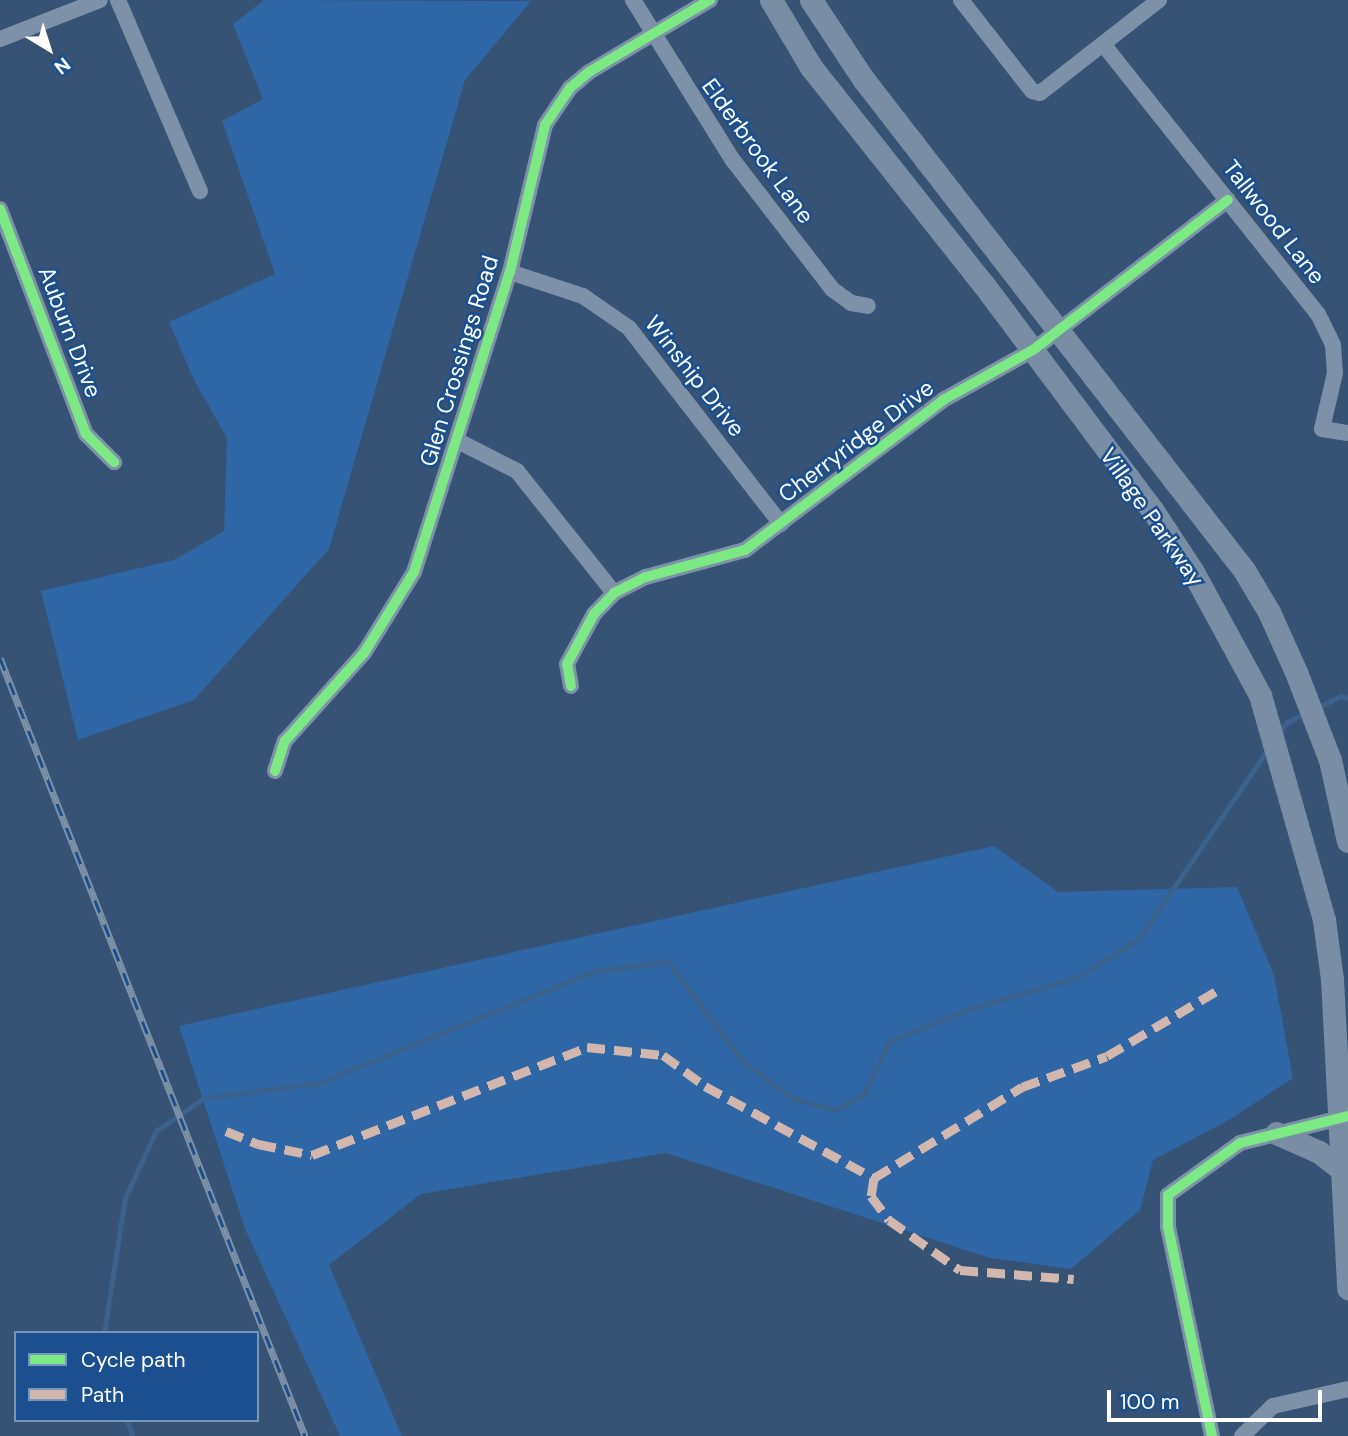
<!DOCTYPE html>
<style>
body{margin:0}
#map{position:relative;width:1348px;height:1436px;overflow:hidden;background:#365274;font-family:"DM Sans",sans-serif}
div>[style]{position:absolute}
.green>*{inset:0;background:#2f66a5}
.stream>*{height:4.5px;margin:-2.25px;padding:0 2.25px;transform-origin:2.25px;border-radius:2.25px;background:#3b618d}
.street>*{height:16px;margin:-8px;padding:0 8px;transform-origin:8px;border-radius:8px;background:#7d92a8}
.secondary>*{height:23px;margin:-11.5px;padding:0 11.5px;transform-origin:11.5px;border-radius:11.5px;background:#798da4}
.rail>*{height:7px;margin-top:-3.5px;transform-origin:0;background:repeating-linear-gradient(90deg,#1b4f8f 0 13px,#7e92a7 0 26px);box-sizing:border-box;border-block:2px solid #7e92a7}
.quiet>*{height:9px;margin-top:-4.5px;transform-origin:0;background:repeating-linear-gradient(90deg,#d1b7ad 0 18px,transparent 0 27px)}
.cycleway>*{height:10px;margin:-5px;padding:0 5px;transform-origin:5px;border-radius:5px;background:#7ce984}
span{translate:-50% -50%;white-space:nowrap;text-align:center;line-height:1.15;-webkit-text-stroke:5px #1b4f8f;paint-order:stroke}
.street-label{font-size:23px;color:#fff}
.legend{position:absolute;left:14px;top:1331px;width:245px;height:91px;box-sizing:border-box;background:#1b4f8f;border:2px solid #7695bc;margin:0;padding:9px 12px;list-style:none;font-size:21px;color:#fff}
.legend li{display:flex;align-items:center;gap:14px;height:35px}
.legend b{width:35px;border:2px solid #7695bc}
.north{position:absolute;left:14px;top:14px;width:70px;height:70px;-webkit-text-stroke:5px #1b4f8f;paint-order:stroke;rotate:142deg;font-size:19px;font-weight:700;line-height:28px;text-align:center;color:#fff}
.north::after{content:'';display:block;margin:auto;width:24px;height:32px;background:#fff;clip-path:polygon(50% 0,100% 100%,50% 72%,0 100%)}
.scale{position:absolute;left:1107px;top:1390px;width:215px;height:32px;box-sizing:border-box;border:4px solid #fff;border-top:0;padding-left:9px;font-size:21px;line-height:24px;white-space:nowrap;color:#fff;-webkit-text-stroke:5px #1b4f8f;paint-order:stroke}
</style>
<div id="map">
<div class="green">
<i style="clip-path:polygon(264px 0,531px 1px,465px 80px,329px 549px,194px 700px,78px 740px,41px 591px,174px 560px,224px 531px,227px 438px,194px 380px,169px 322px,275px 274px,222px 121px,263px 99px,233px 24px)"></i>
<i style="clip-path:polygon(994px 846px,1058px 892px,1237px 887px,1274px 975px,1293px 1078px,1229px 1120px,1153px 1160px,1140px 1210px,1071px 1269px,990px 1258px,666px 1153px,421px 1194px,329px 1265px,402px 1436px,340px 1436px,245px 1229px,179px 1026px)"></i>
</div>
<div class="stream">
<i style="left:1317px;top:708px;width:27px;rotate:-27deg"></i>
<i style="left:1341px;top:696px;width:7px;rotate:16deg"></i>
<i style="left:1280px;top:732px;width:11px;rotate:-56deg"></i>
<i style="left:1286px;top:723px;width:22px;rotate:-27deg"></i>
<i style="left:104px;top:1333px;width:137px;rotate:-81.2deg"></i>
<i style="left:125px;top:1198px;width:74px;rotate:-65.2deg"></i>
<i style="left:156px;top:1131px;width:58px;rotate:-34.5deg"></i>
<i style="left:204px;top:1098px;width:116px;rotate:-7.4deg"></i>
<i style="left:319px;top:1083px;width:296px;rotate:-22.1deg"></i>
<i style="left:593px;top:972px;width:76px;rotate:-8.3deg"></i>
<i style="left:668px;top:961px;width:124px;rotate:53.2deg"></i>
<i style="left:742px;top:1060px;width:63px;rotate:37.2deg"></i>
<i style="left:792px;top:1098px;width:46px;rotate:15.3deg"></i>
<i style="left:836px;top:1110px;width:34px;rotate:-30deg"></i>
<i style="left:865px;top:1093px;width:56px;rotate:-64.8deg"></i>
<i style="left:889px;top:1042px;width:83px;rotate:-22.6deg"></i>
<i style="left:966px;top:1010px;width:115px;rotate:-16.2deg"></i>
<i style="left:1076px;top:978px;width:74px;rotate:-31.8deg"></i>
<i style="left:1139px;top:939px;width:227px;rotate:-55.8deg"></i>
<i style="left:127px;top:1420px;width:17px;rotate:69deg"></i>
</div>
<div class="street">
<i style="left:118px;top:0;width:208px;rotate:66.8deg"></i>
<i style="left:633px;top:0;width:187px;rotate:58.1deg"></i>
<i style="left:732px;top:159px;width:164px;rotate:52.4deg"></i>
<i style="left:832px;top:289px;width:24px;rotate:36deg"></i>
<i style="left:851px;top:303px;width:17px;rotate:10deg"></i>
<i style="left:961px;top:0;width:115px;rotate:52deg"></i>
<i style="left:1032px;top:91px;width:8px;rotate:14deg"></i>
<i style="left:1040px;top:93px;width:151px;rotate:-38deg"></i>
<i style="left:0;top:39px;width:107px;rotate:-21.3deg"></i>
<i style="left:1103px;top:44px;width:345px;rotate:51.5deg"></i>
<i style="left:1318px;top:314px;width:34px;rotate:64deg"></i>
<i style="left:1333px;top:345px;width:28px;rotate:86deg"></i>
<i style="left:1335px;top:373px;width:57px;rotate:103.1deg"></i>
<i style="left:1322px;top:429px;width:26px;rotate:9deg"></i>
<i style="left:0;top:209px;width:241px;rotate:69.1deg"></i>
<i style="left:86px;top:434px;width:40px;rotate:45deg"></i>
<i style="left:510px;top:272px;width:77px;rotate:18.2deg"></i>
<i style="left:583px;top:296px;width:56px;rotate:34.8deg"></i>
<i style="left:629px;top:328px;width:248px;rotate:52.2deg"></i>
<i style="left:458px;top:441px;width:66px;rotate:27deg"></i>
<i style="left:517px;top:471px;width:156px;rotate:51.5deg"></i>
<i style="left:571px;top:686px;width:22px;rotate:-100deg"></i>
<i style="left:567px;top:664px;width:57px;rotate:-61.6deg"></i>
<i style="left:594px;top:614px;width:29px;rotate:-46deg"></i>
<i style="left:614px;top:593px;width:36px;rotate:-27deg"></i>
<i style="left:646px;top:577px;width:103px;rotate:-15.3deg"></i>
<i style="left:745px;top:550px;width:248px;rotate:-37.1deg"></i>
<i style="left:943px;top:400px;width:103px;rotate:-29.1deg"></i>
<i style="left:1033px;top:350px;width:246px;rotate:-37.6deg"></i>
<i style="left:275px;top:771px;width:32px;rotate:-72deg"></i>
<i style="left:285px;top:741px;width:118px;rotate:-48.1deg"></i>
<i style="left:364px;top:653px;width:95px;rotate:-58.3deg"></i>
<i style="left:414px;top:572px;width:315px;rotate:-72.3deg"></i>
<i style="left:510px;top:272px;width:151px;rotate:-76.6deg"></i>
<i style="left:545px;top:125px;width:45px;rotate:-56deg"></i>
<i style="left:570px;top:88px;width:25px;rotate:-40deg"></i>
<i style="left:589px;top:72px;width:141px;rotate:-30.8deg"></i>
<i style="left:1212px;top:1436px;width:214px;rotate:-101.9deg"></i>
<i style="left:1168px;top:1227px;width:32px;rotate:-90deg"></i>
<i style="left:1168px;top:1195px;width:89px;rotate:-35.8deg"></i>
<i style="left:1240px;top:1143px;width:111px;rotate:-14deg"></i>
<i style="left:1242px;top:1436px;width:43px;rotate:-44.1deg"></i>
<i style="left:1273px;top:1406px;width:77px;rotate:-12.8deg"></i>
</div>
<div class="secondary">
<i style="left:771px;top:0;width:78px;rotate:59.2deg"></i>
<i style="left:811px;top:67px;width:278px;rotate:51.6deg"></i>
<i style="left:984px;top:285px;width:282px;rotate:53.2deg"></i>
<i style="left:1153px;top:511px;width:73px;rotate:56.7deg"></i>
<i style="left:1193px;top:572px;width:140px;rotate:61.4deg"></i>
<i style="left:1260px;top:695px;width:234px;rotate:74.1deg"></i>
<i style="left:1324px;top:920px;width:60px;rotate:82.3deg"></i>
<i style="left:1332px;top:979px;width:310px;rotate:87deg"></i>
<i style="left:811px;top:0;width:96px;rotate:56.5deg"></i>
<i style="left:864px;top:80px;width:620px;rotate:52.21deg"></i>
<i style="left:1244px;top:570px;width:49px;rotate:59.2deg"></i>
<i style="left:1269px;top:612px;width:66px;rotate:65.8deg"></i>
<i style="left:1296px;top:672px;width:94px;rotate:68.9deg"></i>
<i style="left:1330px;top:760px;width:83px;rotate:77.5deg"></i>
<i style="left:1276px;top:1133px;width:47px;rotate:23.8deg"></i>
<i style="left:1319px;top:1152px;width:28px;rotate:38deg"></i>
</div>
<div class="rail">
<i style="left:0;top:658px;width:836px;rotate:68.59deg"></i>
</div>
<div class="quiet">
<i style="left:226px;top:1131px;width:35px;rotate:22deg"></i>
<i style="left:258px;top:1144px;width:55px;rotate:11.5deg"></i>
<i style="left:312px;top:1155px;width:295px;rotate:-21.4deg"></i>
<i style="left:587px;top:1047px;width:76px;rotate:6deg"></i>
<i style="left:663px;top:1055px;width:52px;rotate:36.4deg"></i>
<i style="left:705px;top:1086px;width:192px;rotate:28.6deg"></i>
<i style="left:874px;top:1178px;width:18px;rotate:99deg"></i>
<i style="left:871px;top:1196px;width:30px;rotate:53deg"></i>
<i style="left:889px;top:1220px;width:87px;rotate:35.2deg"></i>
<i style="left:960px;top:1270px;width:114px;rotate:4.5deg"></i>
<i style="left:874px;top:1178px;width:174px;rotate:-31.6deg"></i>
<i style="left:1022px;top:1087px;width:90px;rotate:-20deg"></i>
<i style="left:1107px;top:1056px;width:129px;rotate:-30.7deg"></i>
</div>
<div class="cycleway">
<i style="left:0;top:209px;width:241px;rotate:69.1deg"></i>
<i style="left:86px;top:434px;width:40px;rotate:45deg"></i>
<i style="left:571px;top:686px;width:22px;rotate:-100deg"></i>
<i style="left:567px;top:664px;width:57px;rotate:-61.6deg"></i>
<i style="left:594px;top:614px;width:29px;rotate:-46deg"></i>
<i style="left:614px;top:593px;width:36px;rotate:-27deg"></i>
<i style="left:646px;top:577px;width:103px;rotate:-15.3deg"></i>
<i style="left:745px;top:550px;width:248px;rotate:-37.1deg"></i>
<i style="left:943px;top:400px;width:103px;rotate:-29.1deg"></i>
<i style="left:1033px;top:350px;width:246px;rotate:-37.6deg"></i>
<i style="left:275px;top:771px;width:32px;rotate:-72deg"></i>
<i style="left:285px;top:741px;width:118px;rotate:-48.1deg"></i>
<i style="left:364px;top:653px;width:95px;rotate:-58.3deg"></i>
<i style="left:414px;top:572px;width:315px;rotate:-72.3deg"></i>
<i style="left:510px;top:272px;width:151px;rotate:-76.6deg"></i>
<i style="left:545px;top:125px;width:45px;rotate:-56deg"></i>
<i style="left:570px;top:88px;width:25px;rotate:-40deg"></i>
<i style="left:589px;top:72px;width:141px;rotate:-30.8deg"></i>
<i style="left:1212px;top:1436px;width:214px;rotate:-101.9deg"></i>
<i style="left:1168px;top:1227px;width:32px;rotate:-90deg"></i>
<i style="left:1168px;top:1195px;width:89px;rotate:-35.8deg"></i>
<i style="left:1240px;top:1143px;width:111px;rotate:-14deg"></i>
</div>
<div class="street-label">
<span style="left:758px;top:151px;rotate:54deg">Elderbrook Lane</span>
<span style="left:1274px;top:222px;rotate:52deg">Tallwood Lane</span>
<span style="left:70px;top:332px;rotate:69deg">Auburn Drive</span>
<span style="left:459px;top:361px;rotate:-73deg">Glen Crossings Road</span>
<span style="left:695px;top:376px;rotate:52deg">Winship Drive</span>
<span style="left:856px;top:441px;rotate:-37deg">Cherryridge Drive</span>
<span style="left:1152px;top:517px;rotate:55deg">Village Parkway</span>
</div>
<ul class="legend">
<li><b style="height:9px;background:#7ce984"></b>Cycle path</li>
<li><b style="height:9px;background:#d1b7ad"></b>Path</li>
</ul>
<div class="north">N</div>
<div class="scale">100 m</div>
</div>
